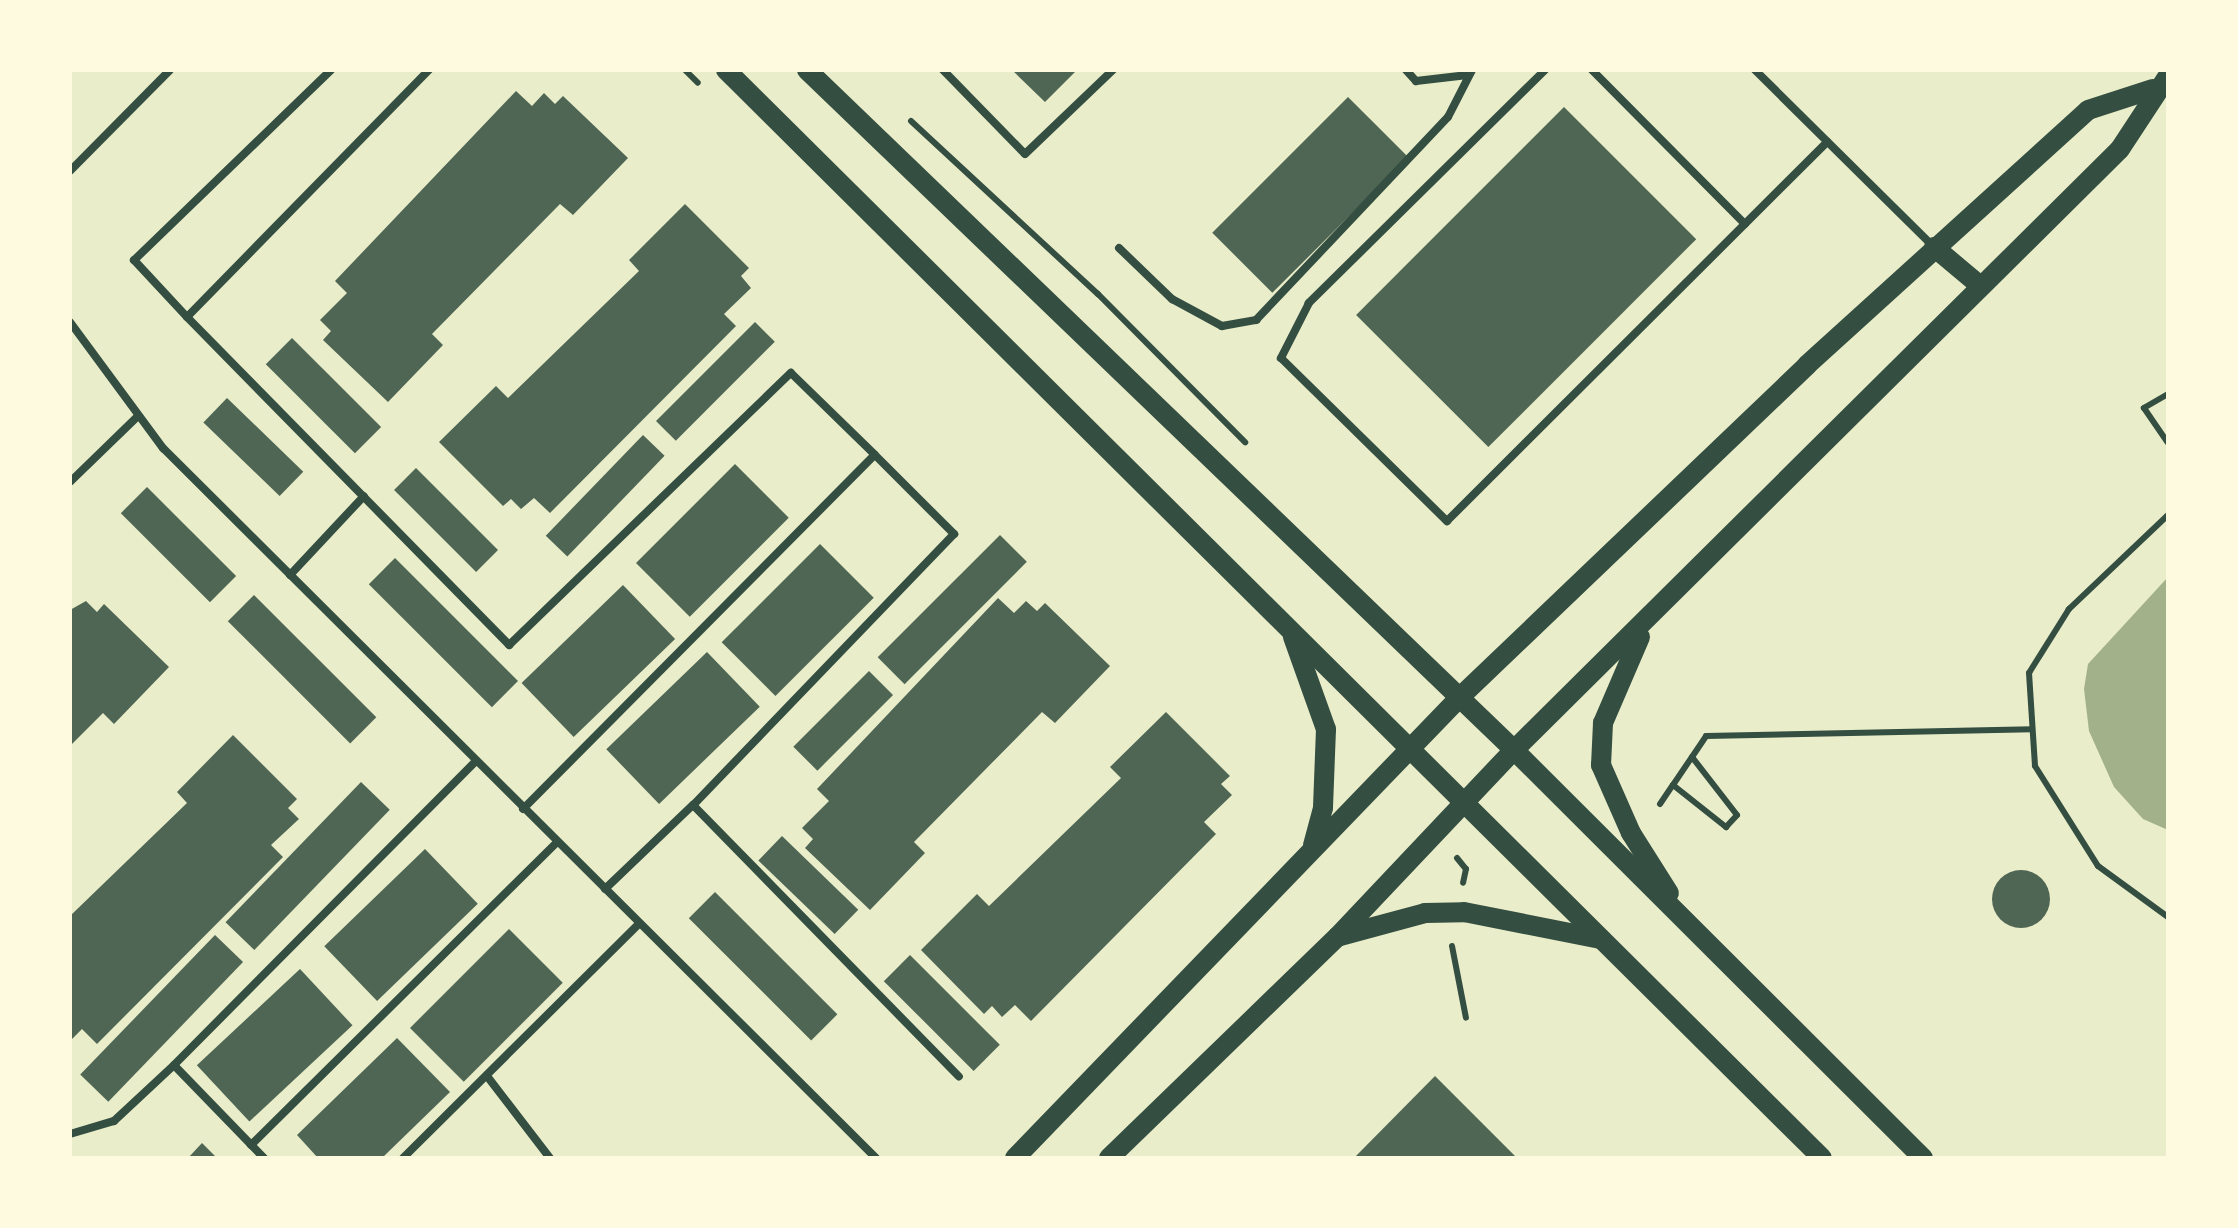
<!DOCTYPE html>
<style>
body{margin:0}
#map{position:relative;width:2238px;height:1228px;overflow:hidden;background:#e9edc9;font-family:Signika,sans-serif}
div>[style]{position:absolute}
.water>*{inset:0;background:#a3b18a}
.building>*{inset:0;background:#4f6655;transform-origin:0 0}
.round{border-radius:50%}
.path>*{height:6px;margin:-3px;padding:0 3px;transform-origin:3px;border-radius:3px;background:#344e41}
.service>*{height:8px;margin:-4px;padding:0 4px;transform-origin:4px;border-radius:4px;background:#344e41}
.secondary>*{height:20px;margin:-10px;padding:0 10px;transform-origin:10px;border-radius:10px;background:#344e41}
span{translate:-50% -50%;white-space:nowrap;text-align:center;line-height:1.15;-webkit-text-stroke:8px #fefae0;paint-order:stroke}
.frame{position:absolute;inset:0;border:72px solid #fefae0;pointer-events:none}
</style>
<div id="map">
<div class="water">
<i style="clip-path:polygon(2168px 577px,2168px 830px,2143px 819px,2114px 787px,2089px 731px,2084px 689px,2088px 664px)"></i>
</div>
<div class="building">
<i style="clip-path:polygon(1012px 70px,1077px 70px,1045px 102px)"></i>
<i style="clip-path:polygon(516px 91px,532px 106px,544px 93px,555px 104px,563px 96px,628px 158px,573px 215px,560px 204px,432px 334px,443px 345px,388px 402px,323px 340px,331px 331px,320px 320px,347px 293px,335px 281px)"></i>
<i style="left:1348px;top:97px;width:85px;height:192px;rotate:45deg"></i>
<i style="left:1564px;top:107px;width:187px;height:294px;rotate:45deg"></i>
<i style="clip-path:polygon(685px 204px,749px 268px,741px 276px,751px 288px,724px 314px,736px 326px,550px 513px,534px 498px,521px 509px,511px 499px,503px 506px,439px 442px,496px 386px,508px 398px,639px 271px,629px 260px)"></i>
<i style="left:755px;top:322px;width:28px;height:140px;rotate:45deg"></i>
<i style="left:292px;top:338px;width:126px;height:37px;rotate:45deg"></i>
<i style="left:227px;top:398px;width:106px;height:34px;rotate:44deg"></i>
<i style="left:643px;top:435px;width:30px;height:140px;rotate:44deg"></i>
<i style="left:735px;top:464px;width:76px;height:140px;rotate:45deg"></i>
<i style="left:416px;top:468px;width:116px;height:31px;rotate:45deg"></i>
<i style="left:147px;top:487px;width:126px;height:37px;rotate:45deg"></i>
<i style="left:1000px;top:535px;width:38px;height:173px;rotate:45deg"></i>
<i style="left:820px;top:544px;width:76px;height:139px;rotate:45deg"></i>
<i style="left:395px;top:558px;width:174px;height:37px;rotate:45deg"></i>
<i style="left:623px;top:585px;width:75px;height:141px;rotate:46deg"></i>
<i style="left:254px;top:595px;width:173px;height:37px;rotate:45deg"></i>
<i style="clip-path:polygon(998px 598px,1014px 613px,1026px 601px,1037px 611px,1045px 603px,1110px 666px,1055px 723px,1042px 712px,914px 842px,925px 853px,870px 910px,805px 848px,813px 839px,802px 828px,829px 801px,817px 789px)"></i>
<i style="clip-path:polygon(86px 601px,97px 612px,104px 604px,169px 667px,114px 724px,103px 713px,70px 746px,70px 610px)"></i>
<i style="left:707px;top:652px;width:76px;height:140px;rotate:46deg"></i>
<i style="left:869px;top:671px;width:34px;height:107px;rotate:45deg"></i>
<i style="clip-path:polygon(1166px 712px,1230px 776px,1221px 784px,1232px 795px,1204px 822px,1216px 834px,1031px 1021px,1015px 1005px,1002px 1017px,992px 1006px,984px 1014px,921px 950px,977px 894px,989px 906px,1121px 778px,1110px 767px)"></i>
<i style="clip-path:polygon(233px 735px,297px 799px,288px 808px,299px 819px,271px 845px,283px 857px,97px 1044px,82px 1029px,70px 1041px,70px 916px,187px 803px,177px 792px)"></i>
<i style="left:361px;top:782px;width:40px;height:195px;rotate:44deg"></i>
<i style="left:782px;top:836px;width:106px;height:34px;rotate:44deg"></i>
<i style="left:425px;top:849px;width:76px;height:140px;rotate:46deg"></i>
<i class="round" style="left:1992px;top:870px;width:58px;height:58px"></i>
<i style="left:715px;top:892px;width:173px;height:37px;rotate:45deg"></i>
<i style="left:509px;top:929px;width:76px;height:140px;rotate:45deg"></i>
<i style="left:215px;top:935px;width:39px;height:194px;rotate:44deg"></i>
<i style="left:910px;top:955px;width:127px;height:37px;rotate:45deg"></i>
<i style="left:300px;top:969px;width:77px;height:141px;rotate:47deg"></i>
<i style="clip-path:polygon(397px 1038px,450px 1092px,382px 1158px,318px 1158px,297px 1135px)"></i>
<i style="clip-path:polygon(1435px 1076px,1517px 1158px,1354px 1158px)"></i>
<i style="clip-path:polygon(202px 1143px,217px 1158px,188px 1158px)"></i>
</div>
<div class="path">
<i style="left:685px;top:70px;width:18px;rotate:45deg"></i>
<i style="left:911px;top:121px;width:255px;rotate:42.8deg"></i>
<i style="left:1098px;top:294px;width:209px;rotate:45.2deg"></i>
<i style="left:2168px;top:394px;width:28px;rotate:150deg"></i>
<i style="left:2144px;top:408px;width:42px;rotate:55.6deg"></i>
<i style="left:2168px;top:515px;width:137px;rotate:136.5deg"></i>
<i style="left:2069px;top:609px;width:75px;rotate:122deg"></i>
<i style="left:2029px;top:673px;width:93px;rotate:86.3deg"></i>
<i style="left:2035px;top:766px;width:118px;rotate:57.8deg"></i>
<i style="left:2098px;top:866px;width:87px;rotate:36.1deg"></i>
<i style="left:1673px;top:785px;width:34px;rotate:-56deg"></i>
<i style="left:1660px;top:804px;width:23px;rotate:-56deg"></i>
<i style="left:1673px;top:785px;width:68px;rotate:38.4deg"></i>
<i style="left:1726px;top:827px;width:16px;rotate:-47deg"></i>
<i style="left:1737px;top:815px;width:73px;rotate:-127.8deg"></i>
<i style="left:1692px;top:757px;width:25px;rotate:-56deg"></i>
<i style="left:1706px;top:736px;width:326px;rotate:-1.2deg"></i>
<i style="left:1457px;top:858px;width:14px;rotate:51deg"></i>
<i style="left:1466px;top:869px;width:14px;rotate:102deg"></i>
<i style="left:1452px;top:946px;width:73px;rotate:79deg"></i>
</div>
<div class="service">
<i style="left:331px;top:70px;width:274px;rotate:136deg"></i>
<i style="left:134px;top:260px;width:78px;rotate:47.1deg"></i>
<i style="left:187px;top:317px;width:346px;rotate:-45.6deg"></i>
<i style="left:943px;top:70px;width:117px;rotate:45.7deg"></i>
<i style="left:1025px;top:154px;width:122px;rotate:-43.7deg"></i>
<i style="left:1406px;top:70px;width:15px;rotate:48deg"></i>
<i style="left:1416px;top:81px;width:52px;rotate:-6.6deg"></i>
<i style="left:1545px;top:70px;width:332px;rotate:135.4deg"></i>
<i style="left:1309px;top:303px;width:62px;rotate:117deg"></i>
<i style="left:1281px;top:358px;width:233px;rotate:44.5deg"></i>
<i style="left:1447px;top:521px;width:537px;rotate:-44.92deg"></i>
<i style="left:1592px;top:70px;width:217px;rotate:45.2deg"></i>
<i style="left:1755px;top:70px;width:252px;rotate:44.7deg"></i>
<i style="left:70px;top:171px;width:142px;rotate:-45.3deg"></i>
<i style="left:1119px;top:248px;width:74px;rotate:43.9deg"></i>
<i style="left:1172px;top:299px;width:57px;rotate:28.4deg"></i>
<i style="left:1222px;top:326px;width:35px;rotate:-10deg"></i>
<i style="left:1256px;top:320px;width:279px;rotate:-46.6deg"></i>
<i style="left:1448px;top:117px;width:53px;rotate:-62.9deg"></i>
<i style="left:187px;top:317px;width:460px;rotate:45.5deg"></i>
<i style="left:509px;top:645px;width:392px;rotate:-44deg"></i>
<i style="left:791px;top:373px;width:117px;rotate:44.3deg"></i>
<i style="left:70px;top:322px;width:157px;rotate:53.6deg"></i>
<i style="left:163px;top:448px;width:1006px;rotate:44.88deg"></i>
<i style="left:70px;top:482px;width:92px;rotate:-44.1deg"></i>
<i style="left:290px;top:575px;width:108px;rotate:-46.9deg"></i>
<i style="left:523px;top:809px;width:499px;rotate:-45.2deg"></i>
<i style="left:875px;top:455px;width:112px;rotate:45deg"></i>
<i style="left:954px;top:534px;width:376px;rotate:133.9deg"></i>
<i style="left:605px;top:889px;width:122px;rotate:-43.7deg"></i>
<i style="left:693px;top:805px;width:380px;rotate:45.6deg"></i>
<i style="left:487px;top:1076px;width:103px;rotate:52.5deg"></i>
<i style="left:70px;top:1134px;width:46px;rotate:-16.5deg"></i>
<i style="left:114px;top:1121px;width:82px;rotate:-43deg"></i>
<i style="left:251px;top:1145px;width:429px;rotate:-44.7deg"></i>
<i style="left:264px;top:1158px;width:129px;rotate:-134.1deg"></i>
<i style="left:174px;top:1065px;width:429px;rotate:-45.2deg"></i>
<i style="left:403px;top:1158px;width:332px;rotate:-44.8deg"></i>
</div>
<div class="secondary">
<i style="left:726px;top:70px;width:1544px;rotate:44.79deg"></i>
<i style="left:807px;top:70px;width:981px;rotate:43.88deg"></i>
<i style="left:1514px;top:750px;width:578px;rotate:44.93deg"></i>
<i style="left:1934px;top:247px;width:57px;rotate:40.1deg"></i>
<i style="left:1293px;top:637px;width:98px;rotate:70.3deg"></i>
<i style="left:1326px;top:729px;width:79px;rotate:92.2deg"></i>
<i style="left:1323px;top:808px;width:39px;rotate:105deg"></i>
<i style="left:1640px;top:637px;width:94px;rotate:113.3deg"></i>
<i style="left:1603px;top:723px;width:42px;rotate:92.7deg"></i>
<i style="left:1601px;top:765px;width:74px;rotate:66.2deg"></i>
<i style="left:1631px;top:833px;width:71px;rotate:57.7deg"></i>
<i style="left:1340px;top:936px;width:88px;rotate:-15.1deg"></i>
<i style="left:1425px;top:913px;width:39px;rotate:-1deg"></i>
<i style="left:1464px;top:912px;width:139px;rotate:11.2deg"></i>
<i style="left:1015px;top:1158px;width:639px;rotate:-46.01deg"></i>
<i style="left:1459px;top:698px;width:482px;rotate:-43.7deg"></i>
<i style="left:1807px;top:365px;width:379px;rotate:-42.2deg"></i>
<i style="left:2088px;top:110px;width:68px;rotate:-17.9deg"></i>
<i style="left:1109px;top:1158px;width:319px;rotate:-44.1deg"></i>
<i style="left:1338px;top:936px;width:256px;rotate:-46.6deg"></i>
<i style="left:1514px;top:750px;width:853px;rotate:-44.76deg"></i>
<i style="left:2120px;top:149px;width:87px;rotate:-56.7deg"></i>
</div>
<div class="frame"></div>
</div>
